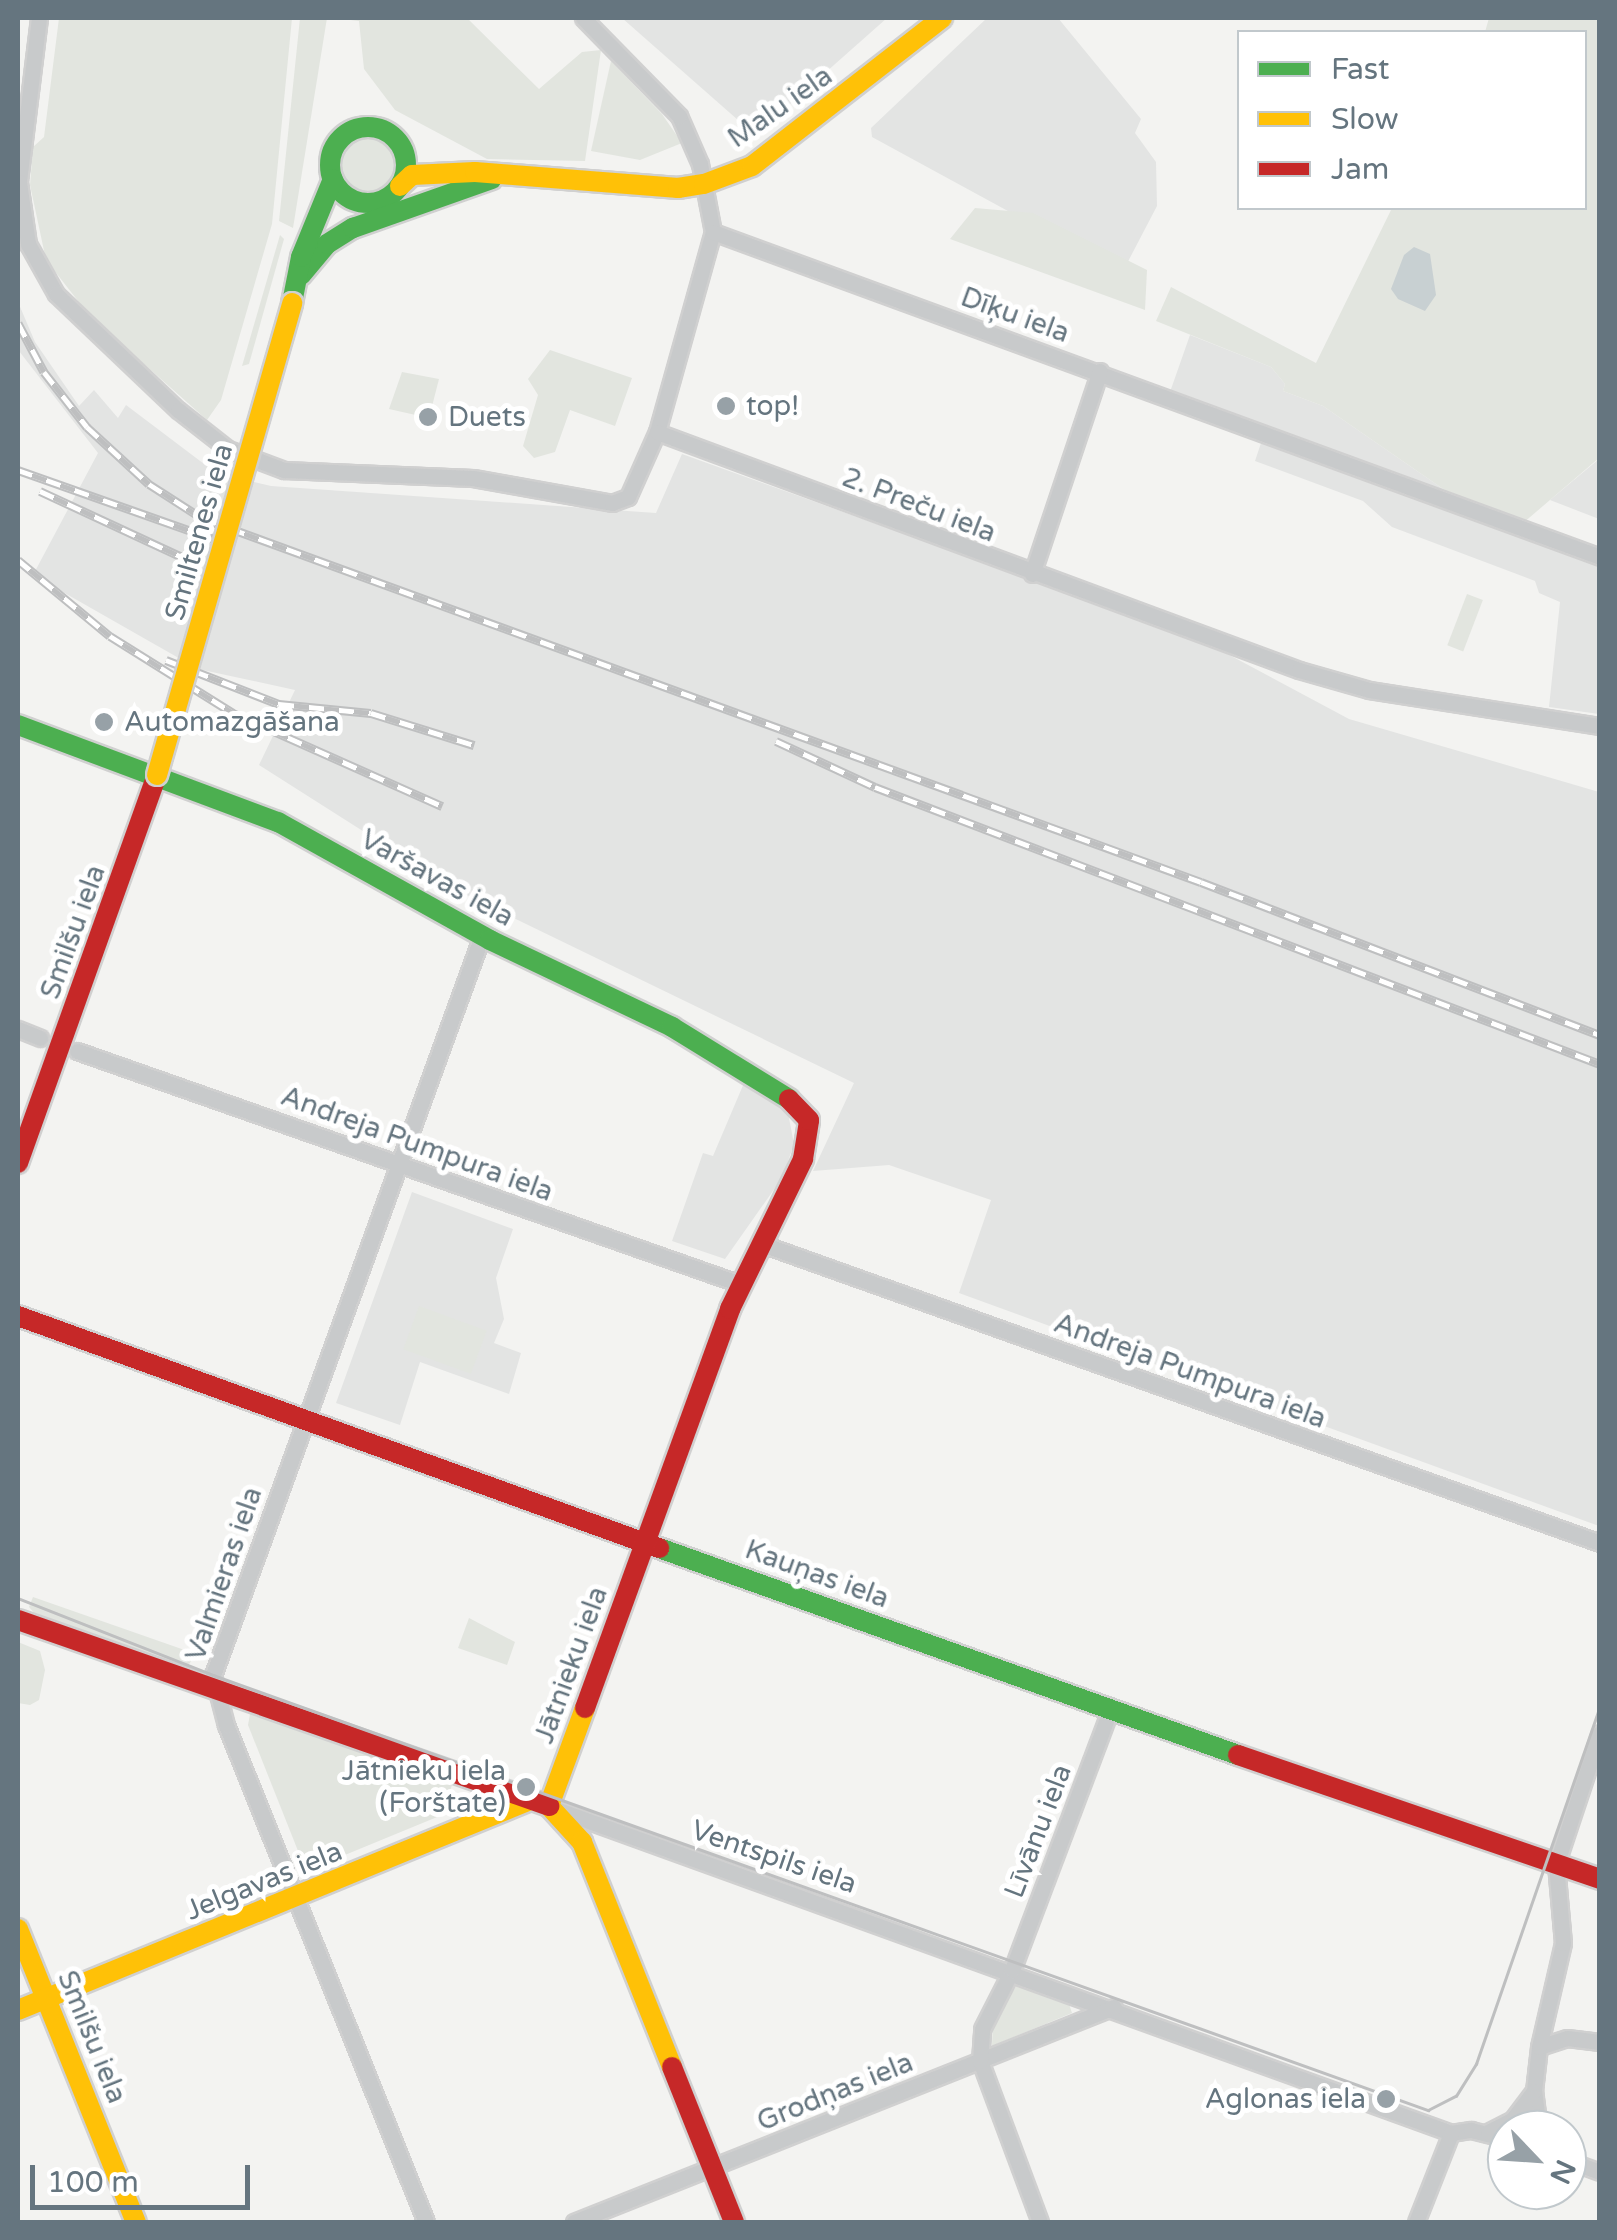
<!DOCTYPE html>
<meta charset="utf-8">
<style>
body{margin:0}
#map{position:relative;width:1617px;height:2240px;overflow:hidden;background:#f3f3f1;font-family:"Varela Round",sans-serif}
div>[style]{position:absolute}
.built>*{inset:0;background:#e3e4e3}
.green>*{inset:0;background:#e2e5df;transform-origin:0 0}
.round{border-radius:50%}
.water>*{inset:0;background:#c8d0d2}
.roads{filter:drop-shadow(2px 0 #d0d0d0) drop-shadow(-2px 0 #d0d0d0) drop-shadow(0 2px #d0d0d0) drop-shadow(0 -2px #d0d0d0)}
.street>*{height:15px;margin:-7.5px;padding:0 7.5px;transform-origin:7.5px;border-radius:7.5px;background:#c8cacb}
.fast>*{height:20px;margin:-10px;padding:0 10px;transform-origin:10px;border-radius:10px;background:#4caf50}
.fast>.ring{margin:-10px;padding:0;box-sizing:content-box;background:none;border:20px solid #4caf50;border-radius:50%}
.slow>*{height:20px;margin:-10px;padding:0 10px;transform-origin:10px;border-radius:10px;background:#ffc107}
.jam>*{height:20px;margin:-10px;padding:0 10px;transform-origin:10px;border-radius:10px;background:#c62828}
.tram>*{height:2.5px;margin:-1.25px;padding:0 1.25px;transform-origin:1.25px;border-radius:1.25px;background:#bebfc0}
.rail>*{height:9px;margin-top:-4.5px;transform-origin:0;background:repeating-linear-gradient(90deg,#fff 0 15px,#bebfc0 0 30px);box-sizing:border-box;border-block:2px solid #bebfc0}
.bridges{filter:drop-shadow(2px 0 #d0d0d0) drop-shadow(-2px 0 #d0d0d0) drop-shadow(0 2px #d0d0d0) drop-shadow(0 -2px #d0d0d0)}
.slow-bridge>*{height:20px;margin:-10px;padding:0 10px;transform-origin:10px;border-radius:10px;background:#ffc107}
.dots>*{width:28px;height:28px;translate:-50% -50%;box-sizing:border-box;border:5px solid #fff;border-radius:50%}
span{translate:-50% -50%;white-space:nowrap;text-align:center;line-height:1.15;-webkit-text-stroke:10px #fff;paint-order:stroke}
.street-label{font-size:28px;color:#65757f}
.poi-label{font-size:28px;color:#65757f}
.left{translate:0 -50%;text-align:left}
.right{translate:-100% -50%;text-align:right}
.frame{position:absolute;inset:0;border:20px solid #65757f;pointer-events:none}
.legend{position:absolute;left:1237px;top:30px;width:350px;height:180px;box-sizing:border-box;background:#fff;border:2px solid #c1c8cc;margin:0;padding:12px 18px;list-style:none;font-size:30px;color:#65757f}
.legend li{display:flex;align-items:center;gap:20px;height:50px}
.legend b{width:50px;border:2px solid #c1c8cc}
.north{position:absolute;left:1487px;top:2110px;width:100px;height:100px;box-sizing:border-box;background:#fff;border:2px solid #c1c8cc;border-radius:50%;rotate:115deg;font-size:28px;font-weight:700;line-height:40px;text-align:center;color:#65757f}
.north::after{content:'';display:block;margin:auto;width:35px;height:45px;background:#97a1a7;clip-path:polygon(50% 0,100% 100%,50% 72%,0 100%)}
.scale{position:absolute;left:30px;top:2165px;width:220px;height:45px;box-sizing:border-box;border:5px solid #65757f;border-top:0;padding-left:12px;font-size:30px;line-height:35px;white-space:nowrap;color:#65757f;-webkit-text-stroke:8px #fff;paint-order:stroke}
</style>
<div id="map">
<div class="built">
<i style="clip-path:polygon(622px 18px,887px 18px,755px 135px)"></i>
<i style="clip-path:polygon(987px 18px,1058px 18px,1141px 119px,1135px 133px,1156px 162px,1157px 206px,1122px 273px,872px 137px,871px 128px)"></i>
<i style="clip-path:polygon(18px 302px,35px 342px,79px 406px,94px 390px,118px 418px,126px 405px,216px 473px,271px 486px,656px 513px,682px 454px,1205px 642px,1349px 719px,1599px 792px,1599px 1526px,959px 1293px,991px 1200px,889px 1165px,813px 1171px,854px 1083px,454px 889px,259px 765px,295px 690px,198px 669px,33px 575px,98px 453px,19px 351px)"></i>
<i style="clip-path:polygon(1190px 335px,1271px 367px,1285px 384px,1283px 391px,1323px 406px,1462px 502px,1599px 552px,1599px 714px,1549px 707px,1560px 602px,1539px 593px,1535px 581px,1392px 527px,1363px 501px,1255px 461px,1266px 428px,1170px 392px)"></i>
<i style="clip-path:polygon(1599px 459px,1599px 519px,1550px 500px)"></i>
<i style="clip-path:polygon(744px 1083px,788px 1113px,794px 1144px,782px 1178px,725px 1259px,672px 1241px,703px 1153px,713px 1156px)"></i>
<i style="clip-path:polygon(412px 1192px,513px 1229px,496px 1278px,504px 1319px,494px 1343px,521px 1353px,509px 1394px,420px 1362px,400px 1425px,336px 1403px)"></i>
</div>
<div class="green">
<i style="clip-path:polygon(59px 18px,292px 18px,272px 224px,221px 400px,207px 420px,89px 315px,46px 260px,30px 185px,33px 147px,44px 137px)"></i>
<i style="clip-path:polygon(300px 18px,327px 18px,293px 228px,279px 221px)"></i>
<i style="clip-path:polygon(334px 18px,467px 18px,539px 89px,582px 52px,601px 50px,585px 161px,487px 159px,395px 110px,364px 69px,359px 21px)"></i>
<i style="clip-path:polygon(1489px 18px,1599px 18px,1599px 458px,1522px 524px,1462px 502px,1323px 406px,1283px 391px,1285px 384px,1271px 367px,1156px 321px,1171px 287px,1316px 363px,1392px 208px,1584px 208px,1584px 32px,1485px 32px)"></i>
<i style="clip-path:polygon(611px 61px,662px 114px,682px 143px,640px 160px,591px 151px)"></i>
<i class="round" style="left:336px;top:133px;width:64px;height:64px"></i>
<i style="clip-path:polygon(975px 208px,1033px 213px,1147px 270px,1145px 310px,950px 239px)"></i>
<i style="clip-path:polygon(280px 235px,284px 239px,249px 364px,242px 366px)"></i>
<i style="clip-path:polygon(550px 350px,632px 378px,615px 426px,570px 410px,555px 452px,534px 458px,523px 446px,538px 395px,528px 379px)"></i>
<i style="clip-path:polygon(402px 372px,439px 379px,429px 418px,389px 409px)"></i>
<i style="left:1467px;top:594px;width:17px;height:55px;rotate:21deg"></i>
<i style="left:419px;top:1306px;width:72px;height:46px;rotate:20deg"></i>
<i style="clip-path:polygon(33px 1597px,196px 1654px,185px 1670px,36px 1615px,29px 1607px)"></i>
<i style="clip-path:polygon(469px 1618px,515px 1642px,507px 1665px,458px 1648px)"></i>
<i style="clip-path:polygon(18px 1642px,40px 1651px,45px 1670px,39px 1700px,30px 1705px,18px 1703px)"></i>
<i style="clip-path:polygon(258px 1713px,453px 1782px,442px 1815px,306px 1871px,248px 1725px,250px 1714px)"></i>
<i style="clip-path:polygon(1019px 1982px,1068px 2001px,1072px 2013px,992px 2046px,993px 2020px)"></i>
</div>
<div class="water">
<i style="clip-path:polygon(1414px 247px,1430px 254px,1436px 295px,1425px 311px,1398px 299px,1391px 289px,1404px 255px)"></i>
</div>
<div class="roads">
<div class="street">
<i style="left:39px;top:18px;width:165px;rotate:97deg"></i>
<i style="left:19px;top:182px;width:63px;rotate:81.7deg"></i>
<i style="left:28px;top:244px;width:57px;rotate:60.8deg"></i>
<i style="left:56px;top:294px;width:168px;rotate:43.6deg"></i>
<i style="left:178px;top:410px;width:63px;rotate:38deg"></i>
<i style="left:228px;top:449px;width:60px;rotate:20.6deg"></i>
<i style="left:284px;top:470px;width:189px;rotate:2.4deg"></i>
<i style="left:473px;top:478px;width:141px;rotate:10.2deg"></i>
<i style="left:612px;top:503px;width:17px;rotate:-21deg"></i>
<i style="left:628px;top:497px;width:71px;rotate:-66deg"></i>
<i style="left:657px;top:432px;width:208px;rotate:-74.4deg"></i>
<i style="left:713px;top:232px;width:69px;rotate:-100.8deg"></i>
<i style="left:700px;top:164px;width:52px;rotate:-113.6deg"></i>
<i style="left:679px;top:116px;width:137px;rotate:-134.4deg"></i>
<i style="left:713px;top:232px;width:945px;rotate:20.12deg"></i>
<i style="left:657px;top:432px;width:685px;rotate:20.34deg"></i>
<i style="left:1299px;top:670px;width:73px;rotate:15.9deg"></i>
<i style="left:1369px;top:690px;width:234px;rotate:8.9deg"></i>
<i style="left:1032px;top:574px;width:214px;rotate:-71.5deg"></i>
<i style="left:18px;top:1029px;width:24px;rotate:22deg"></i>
<i style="left:77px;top:1051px;width:703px;rotate:19.36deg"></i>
<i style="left:765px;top:1245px;width:887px;rotate:19.64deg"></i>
<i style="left:550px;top:1807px;width:958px;rotate:19.89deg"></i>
<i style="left:1451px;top:2133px;width:20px;rotate:-9deg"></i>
<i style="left:1471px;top:2130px;width:37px;rotate:14deg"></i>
<i style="left:1539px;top:2047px;width:29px;rotate:-18deg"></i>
<i style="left:1567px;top:2038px;width:33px;rotate:7deg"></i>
<i style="left:1539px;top:2130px;width:39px;rotate:-97deg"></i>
<i style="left:1534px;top:2091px;width:44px;rotate:-83.5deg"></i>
<i style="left:1539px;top:2047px;width:107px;rotate:-77deg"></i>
<i style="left:1563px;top:1943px;width:78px;rotate:-95.1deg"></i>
<i style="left:1556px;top:1865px;width:139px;rotate:-71.6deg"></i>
<i style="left:1488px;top:2132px;width:27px;rotate:-27deg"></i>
<i style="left:1512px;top:2120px;width:36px;rotate:-53deg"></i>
<i style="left:1567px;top:2160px;width:35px;rotate:20deg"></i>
<i style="left:426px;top:2222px;width:536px;rotate:-111.92deg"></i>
<i style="left:226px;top:1725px;width:52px;rotate:-104.6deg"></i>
<i style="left:213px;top:1675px;width:786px;rotate:-70deg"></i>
<i style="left:574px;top:2222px;width:581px;rotate:-21.71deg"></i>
<i style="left:1040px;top:2222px;width:172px;rotate:-110.4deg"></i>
<i style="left:980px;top:2061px;width:32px;rotate:-86deg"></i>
<i style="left:982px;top:2029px;width:66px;rotate:-63deg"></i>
<i style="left:1012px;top:1970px;width:277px;rotate:-69.3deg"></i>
<i style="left:1416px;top:2222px;width:96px;rotate:-68.5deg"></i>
</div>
<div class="fast">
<i class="ring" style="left:330px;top:127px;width:56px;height:56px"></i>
<i style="left:301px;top:275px;width:40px;rotate:-50deg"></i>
<i style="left:327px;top:244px;width:31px;rotate:-32deg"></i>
<i style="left:353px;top:228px;width:147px;rotate:-19.4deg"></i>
<i style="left:292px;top:303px;width:47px;rotate:-78.9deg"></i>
<i style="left:301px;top:257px;width:84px;rotate:-67.7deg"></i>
<i style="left:18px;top:725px;width:278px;rotate:20.5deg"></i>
<i style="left:278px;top:822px;width:243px;rotate:29.1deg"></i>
<i style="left:490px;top:940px;width:202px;rotate:25.5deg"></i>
<i style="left:672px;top:1027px;width:137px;rotate:31.6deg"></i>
<i style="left:659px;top:1548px;width:615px;rotate:19.67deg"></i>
</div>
<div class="slow">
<i style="left:400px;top:186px;width:16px;rotate:-43deg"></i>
<i style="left:412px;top:175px;width:63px;rotate:-2.7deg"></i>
<i style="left:475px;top:172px;width:204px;rotate:4.5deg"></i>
<i style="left:678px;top:188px;width:26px;rotate:-9deg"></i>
<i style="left:704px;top:184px;width:51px;rotate:-20.6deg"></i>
<i style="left:752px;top:166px;width:241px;rotate:-37.9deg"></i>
<i style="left:585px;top:1708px;width:104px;rotate:110.2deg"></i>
<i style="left:549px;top:1806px;width:49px;rotate:47.5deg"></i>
<i style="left:582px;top:1842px;width:242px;rotate:68.2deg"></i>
<i style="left:18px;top:1929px;width:316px;rotate:68.1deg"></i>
<i style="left:18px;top:2010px;width:553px;rotate:-22.3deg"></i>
</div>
<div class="jam">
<i style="left:18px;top:1163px;width:412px;rotate:-70.3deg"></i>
<i style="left:18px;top:1316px;width:682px;rotate:19.9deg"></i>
<i style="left:18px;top:1620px;width:563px;rotate:19.3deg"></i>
<i style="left:585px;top:1708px;width:425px;rotate:-70deg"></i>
<i style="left:730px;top:1309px;width:167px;rotate:-64deg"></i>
<i style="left:803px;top:1159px;width:39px;rotate:-81deg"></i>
<i style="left:809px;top:1120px;width:29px;rotate:-134deg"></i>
<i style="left:1238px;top:1755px;width:383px;rotate:18.9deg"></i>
<i style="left:672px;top:2067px;width:167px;rotate:68.2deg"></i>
</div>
</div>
<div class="tram">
<i style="left:18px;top:1598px;width:210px;rotate:21.5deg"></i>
<i style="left:213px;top:1675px;width:1291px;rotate:19.7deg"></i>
<i style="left:1428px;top:2110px;width:31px;rotate:-27deg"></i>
<i style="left:1456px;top:2096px;width:38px;rotate:-58deg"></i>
<i style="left:1476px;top:2064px;width:379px;rotate:-70.9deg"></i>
</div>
<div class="rail">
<i style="left:18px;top:323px;width:55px;rotate:62deg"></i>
<i style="left:44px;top:372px;width:70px;rotate:52deg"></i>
<i style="left:87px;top:427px;width:84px;rotate:42.6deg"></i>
<i style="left:149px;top:484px;width:63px;rotate:32.7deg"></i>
<i style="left:202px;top:518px;width:1063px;rotate:20.02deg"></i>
<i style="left:1201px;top:882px;width:427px;rotate:21deg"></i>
<i style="left:18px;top:470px;width:229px;rotate:19.4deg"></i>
<i style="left:40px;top:491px;width:169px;rotate:24.9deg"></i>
<i style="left:18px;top:560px;width:119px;rotate:39.6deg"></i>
<i style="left:110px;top:636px;width:145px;rotate:32deg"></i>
<i style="left:233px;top:713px;width:229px;rotate:24deg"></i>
<i style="left:166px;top:660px;width:121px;rotate:21.3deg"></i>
<i style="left:279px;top:704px;width:92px;rotate:5.6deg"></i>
<i style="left:371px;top:713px;width:108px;rotate:17.3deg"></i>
<i style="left:776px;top:741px;width:109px;rotate:24.9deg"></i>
<i style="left:875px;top:787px;width:776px;rotate:20.91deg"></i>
</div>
<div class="bridges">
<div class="slow-bridge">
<i style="left:157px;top:775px;width:491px;rotate:-74deg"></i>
</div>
</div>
<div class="dots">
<i style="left:726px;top:406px;background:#97a1a7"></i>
<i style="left:428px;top:417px;background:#97a1a7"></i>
<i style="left:104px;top:722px;background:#97a1a7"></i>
<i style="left:526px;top:1787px;background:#97a1a7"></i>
<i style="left:1386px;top:2099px;background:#97a1a7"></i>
</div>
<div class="street-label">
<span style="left:780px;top:107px;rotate:-35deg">Malu iela</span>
<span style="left:1015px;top:315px;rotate:20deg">Dīķu iela</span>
<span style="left:919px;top:505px;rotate:21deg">2. Preču iela</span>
<span style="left:199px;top:532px;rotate:-74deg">Smiltenes iela</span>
<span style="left:437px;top:878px;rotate:29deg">Varšavas iela</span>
<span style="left:73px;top:932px;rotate:-70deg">Smilšu iela</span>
<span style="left:417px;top:1144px;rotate:20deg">Andreja Pumpura iela</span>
<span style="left:1190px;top:1371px;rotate:20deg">Andreja Pumpura iela</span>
<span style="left:224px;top:1574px;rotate:-71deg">Valmieras iela</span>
<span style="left:817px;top:1574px;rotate:20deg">Kauņas iela</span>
<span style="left:571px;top:1665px;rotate:-70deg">Jātnieku iela</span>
<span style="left:1038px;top:1831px;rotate:-69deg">Līvānu iela</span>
<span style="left:774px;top:1857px;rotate:19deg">Ventspils iela</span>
<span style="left:264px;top:1881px;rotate:-22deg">Jelgavas iela</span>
<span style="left:92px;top:2037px;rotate:68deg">Smilšu iela</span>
<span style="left:835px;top:2092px;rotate:-22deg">Grodņas iela</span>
</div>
<div class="poi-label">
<span class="left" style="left:746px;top:406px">top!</span>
<span class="left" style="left:448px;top:417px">Duets</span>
<span class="left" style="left:124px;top:722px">Automazgāšana</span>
<span class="right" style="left:506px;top:1787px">Jātnieku iela<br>(Forštate)</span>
<span class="right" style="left:1366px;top:2099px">Aglonas iela</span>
</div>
<div class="frame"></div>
<ul class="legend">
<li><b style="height:12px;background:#4caf50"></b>Fast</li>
<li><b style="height:12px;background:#ffc107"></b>Slow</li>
<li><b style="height:12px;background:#c62828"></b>Jam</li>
</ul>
<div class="north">N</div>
<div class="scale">100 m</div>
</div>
